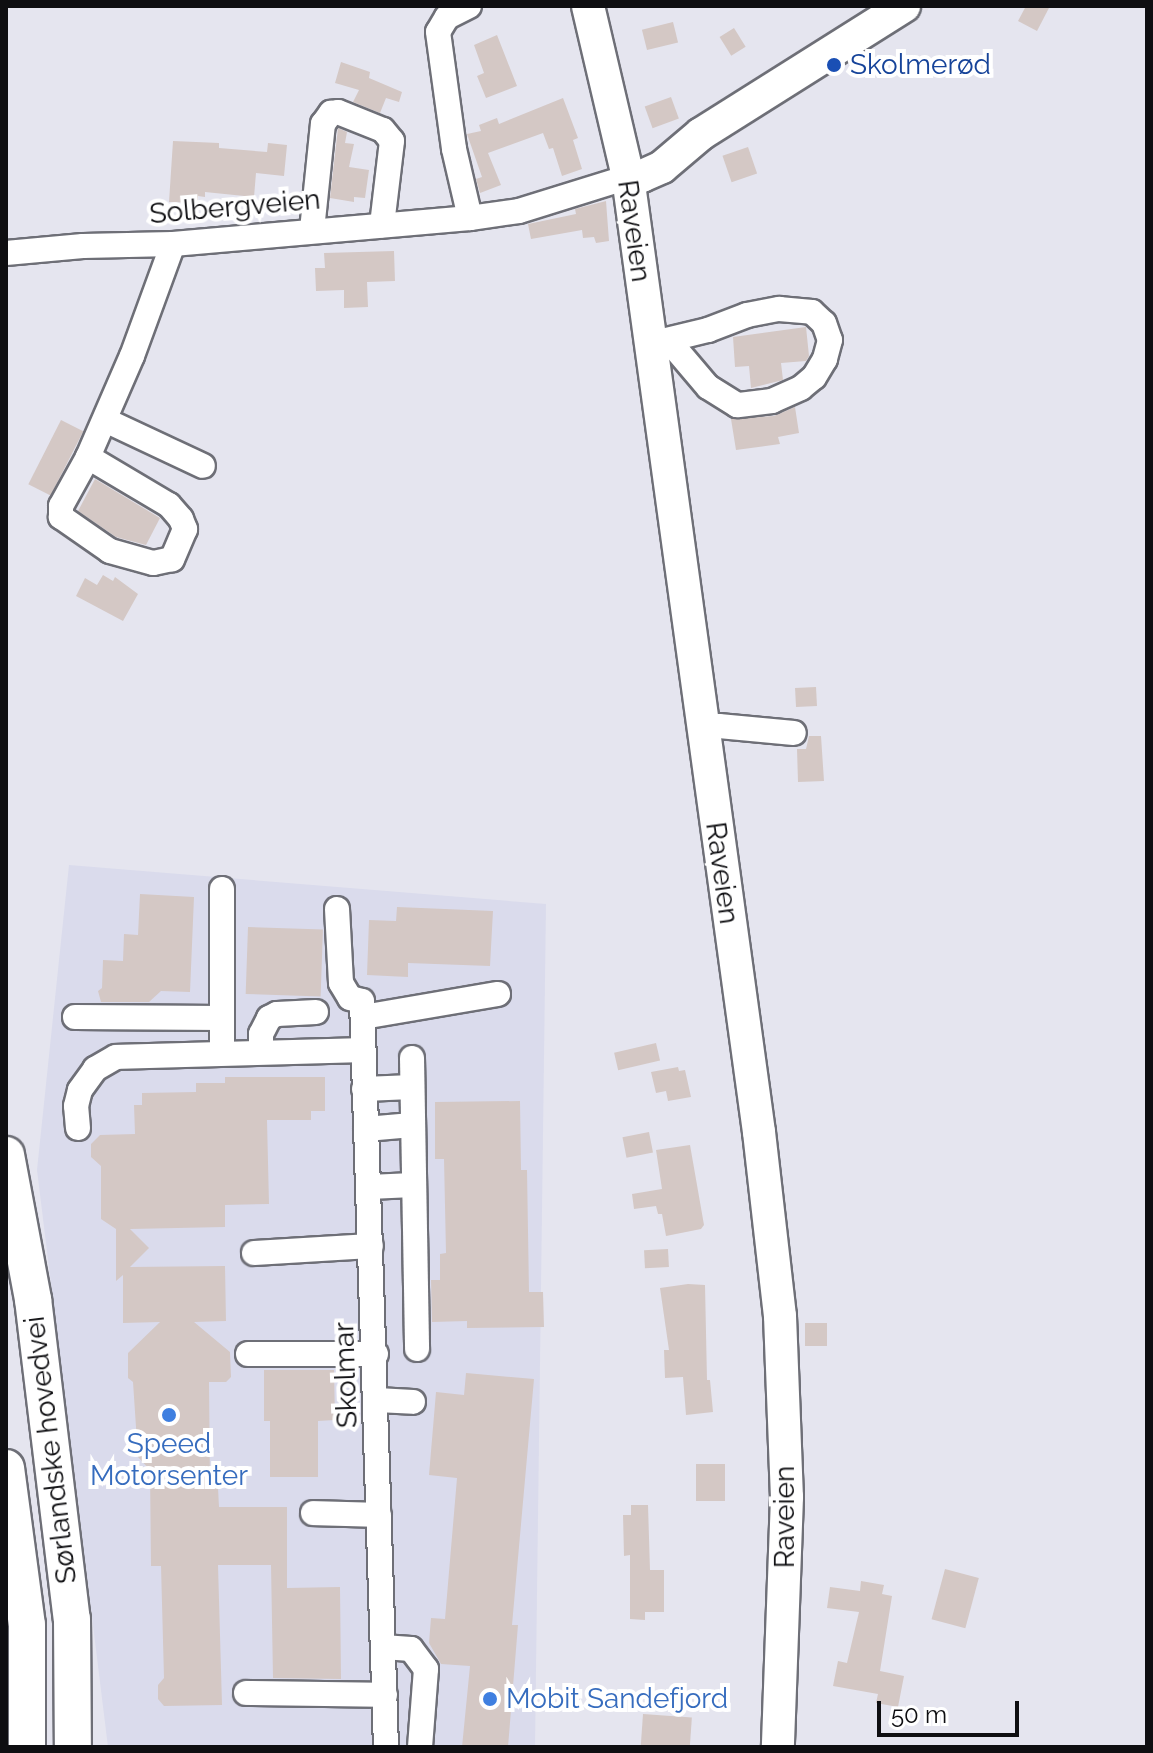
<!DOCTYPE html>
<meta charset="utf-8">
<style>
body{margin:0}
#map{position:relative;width:1153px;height:1753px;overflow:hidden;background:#e5e5ef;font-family:Raleway,sans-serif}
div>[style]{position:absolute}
.built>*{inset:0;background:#dadbec}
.building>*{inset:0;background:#d4c8c5;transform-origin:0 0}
.roads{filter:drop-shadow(2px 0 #6e6f77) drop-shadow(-2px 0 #6e6f77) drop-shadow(0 2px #6e6f77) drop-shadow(0 -2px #6e6f77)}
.minor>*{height:24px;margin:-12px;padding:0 12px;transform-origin:12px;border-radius:12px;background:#fff}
.major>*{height:32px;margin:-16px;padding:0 16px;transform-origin:16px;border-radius:16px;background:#fff}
.highway>*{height:36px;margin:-18px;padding:0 18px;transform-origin:18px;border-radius:18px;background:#fff}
.dots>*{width:22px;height:22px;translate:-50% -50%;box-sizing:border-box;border:4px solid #fff;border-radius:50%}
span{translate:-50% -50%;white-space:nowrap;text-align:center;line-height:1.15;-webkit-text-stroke:8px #fff;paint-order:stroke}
.transit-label{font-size:28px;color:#164399}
.left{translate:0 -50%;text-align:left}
.street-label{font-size:28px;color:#0e0e11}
.shop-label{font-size:28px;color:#366cbe}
.frame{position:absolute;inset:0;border:8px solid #0e0e11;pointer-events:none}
.scale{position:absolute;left:877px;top:1701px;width:142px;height:36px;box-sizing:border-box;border:4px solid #0e0e11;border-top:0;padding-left:10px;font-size:24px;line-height:28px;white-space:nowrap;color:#0e0e11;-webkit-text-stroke:6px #fff;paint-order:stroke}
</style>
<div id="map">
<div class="built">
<i style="clip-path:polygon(69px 865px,546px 904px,535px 1747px,108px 1747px,37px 1170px)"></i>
</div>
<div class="building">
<i style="clip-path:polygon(1026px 6px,1050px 6px,1037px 31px,1018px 21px)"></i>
<i style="left:673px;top:22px;width:21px;height:32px;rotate:76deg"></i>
<i style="left:734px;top:28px;width:22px;height:17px;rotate:58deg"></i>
<i style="clip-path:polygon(497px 35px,517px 86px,486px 98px,477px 76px,484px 73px,474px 45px)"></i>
<i style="clip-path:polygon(341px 62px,370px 72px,369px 78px,402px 92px,399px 102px,386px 98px,380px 113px,353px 102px,359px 90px,335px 83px)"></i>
<i style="left:671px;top:97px;width:23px;height:28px;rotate:70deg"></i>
<i style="clip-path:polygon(563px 98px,578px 138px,573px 140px,582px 169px,562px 176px,553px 148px,549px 149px,543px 133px,488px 153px,501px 185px,480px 193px,476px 179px,482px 177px,467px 134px,481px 131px,479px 125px,497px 118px,499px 124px)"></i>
<i style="clip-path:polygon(338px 128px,347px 132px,345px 143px,354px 144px,349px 167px,369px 170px,365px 198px,354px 197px,354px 202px,330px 198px)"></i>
<i style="clip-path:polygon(173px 141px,219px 143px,219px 148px,267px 152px,268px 143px,287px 145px,284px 176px,256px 173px,254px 197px,205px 192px,205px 197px,198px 196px,198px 203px,169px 202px)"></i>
<i style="left:748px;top:147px;width:28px;height:27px;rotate:71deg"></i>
<i style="clip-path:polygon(606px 201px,609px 241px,596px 243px,594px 237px,583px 238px,582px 230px,531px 239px,528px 224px,576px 214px,575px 209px)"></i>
<i style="clip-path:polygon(394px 251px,395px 281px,367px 282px,368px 307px,344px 308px,344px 290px,316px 291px,315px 268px,325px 268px,324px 253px)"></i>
<i style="clip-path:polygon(806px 327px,809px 356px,806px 361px,781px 363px,783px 380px,751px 388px,749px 366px,735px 367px,733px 337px)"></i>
<i style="clip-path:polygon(795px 407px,799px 433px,778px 437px,780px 444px,736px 450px,731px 419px,774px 416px)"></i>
<i style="left:61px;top:420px;width:25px;height:72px;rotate:27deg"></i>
<i style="clip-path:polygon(95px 479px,160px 518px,146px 545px,116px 537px,78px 511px)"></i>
<i style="clip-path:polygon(103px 575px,113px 581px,115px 577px,138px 594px,123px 621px,76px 596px,85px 578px,97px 585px)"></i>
<i style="left:816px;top:687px;width:19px;height:21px;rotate:87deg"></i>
<i style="clip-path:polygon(809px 736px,821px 736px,824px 781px,798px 782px,797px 749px,806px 749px)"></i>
<i style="clip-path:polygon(140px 894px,194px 897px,190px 992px,161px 991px,149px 1002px,101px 1002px,98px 991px,102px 988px,103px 960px,123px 961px,124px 934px,138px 935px)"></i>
<i style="clip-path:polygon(397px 907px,493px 911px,490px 966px,408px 963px,408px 977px,367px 975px,369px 920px,396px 921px)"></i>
<i style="left:248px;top:927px;width:75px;height:67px;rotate:2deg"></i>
<i style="left:656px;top:1043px;width:18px;height:43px;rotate:77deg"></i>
<i style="clip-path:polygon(678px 1067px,679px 1071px,685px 1070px,691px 1097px,668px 1101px,666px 1091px,656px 1093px,651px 1072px)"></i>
<i style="clip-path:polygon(225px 1077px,325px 1077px,325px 1111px,311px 1111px,311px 1120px,267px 1120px,269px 1204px,225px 1205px,225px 1227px,130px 1229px,149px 1248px,130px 1267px,225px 1266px,226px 1321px,194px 1322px,230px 1352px,231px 1377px,226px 1382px,209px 1382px,210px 1488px,218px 1488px,219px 1507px,287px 1507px,287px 1588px,340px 1587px,341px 1679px,273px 1678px,271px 1565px,218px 1565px,222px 1705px,164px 1706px,158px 1699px,158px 1685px,164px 1678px,161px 1566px,151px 1566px,150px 1470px,138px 1457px,133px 1382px,128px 1378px,128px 1353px,160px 1322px,123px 1323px,123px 1275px,116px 1281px,116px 1229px,101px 1219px,101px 1166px,91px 1157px,91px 1144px,100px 1135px,135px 1134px,134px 1105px,142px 1105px,142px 1093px,196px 1092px,196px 1083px,225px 1083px)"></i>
<i style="clip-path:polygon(520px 1101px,521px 1170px,527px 1170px,529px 1292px,543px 1292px,544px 1327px,467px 1328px,467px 1321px,432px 1322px,431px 1280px,440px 1280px,440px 1254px,446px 1253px,444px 1159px,435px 1159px,435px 1102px)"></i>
<i style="left:649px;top:1132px;width:21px;height:27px;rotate:79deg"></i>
<i style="clip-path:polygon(690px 1145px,704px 1225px,701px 1229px,666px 1236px,662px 1214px,658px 1214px,656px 1206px,634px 1209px,632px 1194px,662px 1189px,656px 1150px)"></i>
<i style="left:668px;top:1249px;width:18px;height:24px;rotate:87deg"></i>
<i style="clip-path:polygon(688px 1284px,705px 1285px,707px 1380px,710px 1380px,713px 1412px,686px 1415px,683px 1377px,665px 1378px,664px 1350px,669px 1350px,660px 1288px)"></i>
<i style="left:805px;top:1323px;width:22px;height:23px"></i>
<i style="clip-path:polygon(264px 1370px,334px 1370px,335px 1420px,318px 1421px,318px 1477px,270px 1477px,270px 1421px,264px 1421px)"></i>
<i style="clip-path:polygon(466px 1373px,534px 1379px,512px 1625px,518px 1625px,508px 1747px,462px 1747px,470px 1666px,441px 1664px,429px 1643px,431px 1618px,445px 1619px,457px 1478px,429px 1475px,436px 1392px,464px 1395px)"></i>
<i style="left:696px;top:1464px;width:29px;height:37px"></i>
<i style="clip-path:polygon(631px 1505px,648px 1505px,650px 1570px,664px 1570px,664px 1612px,645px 1612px,645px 1620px,630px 1619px,630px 1555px,624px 1556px,623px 1515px,631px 1515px)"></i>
<i style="left:945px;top:1569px;width:35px;height:52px;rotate:15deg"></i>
<i style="clip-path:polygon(861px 1581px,884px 1585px,882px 1594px,892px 1596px,880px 1671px,904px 1676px,898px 1707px,876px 1703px,878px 1694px,833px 1686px,838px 1661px,847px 1663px,859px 1612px,827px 1608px,830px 1587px,860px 1591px)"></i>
<i style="left:643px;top:1714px;width:49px;height:33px;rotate:4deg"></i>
</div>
<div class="roads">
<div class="minor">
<i style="left:469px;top:6px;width:25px;rotate:153deg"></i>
<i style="left:447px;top:17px;width:17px;rotate:121deg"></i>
<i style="left:438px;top:32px;width:118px;rotate:82.2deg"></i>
<i style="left:454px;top:149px;width:71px;rotate:76.9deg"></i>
<i style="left:312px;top:230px;width:107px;rotate:-84.1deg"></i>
<i style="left:323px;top:124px;width:14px;rotate:-54deg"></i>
<i style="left:331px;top:113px;width:7px;rotate:-8deg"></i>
<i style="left:338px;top:112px;width:48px;rotate:21.8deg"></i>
<i style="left:383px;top:130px;width:14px;rotate:51deg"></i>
<i style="left:392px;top:141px;width:85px;rotate:96.8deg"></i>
<i style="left:6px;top:253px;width:77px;rotate:-5.2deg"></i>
<i style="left:83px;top:246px;width:90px;rotate:-1.3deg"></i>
<i style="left:173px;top:244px;width:298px;rotate:-5deg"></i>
<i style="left:470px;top:218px;width:49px;rotate:-8.1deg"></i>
<i style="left:519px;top:211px;width:114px;rotate:-17.3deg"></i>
<i style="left:650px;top:344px;width:60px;rotate:-13.6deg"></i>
<i style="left:708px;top:330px;width:42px;rotate:-21deg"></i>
<i style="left:747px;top:315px;width:33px;rotate:-11deg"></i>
<i style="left:779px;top:309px;width:33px;rotate:5deg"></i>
<i style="left:812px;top:312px;width:16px;rotate:43deg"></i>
<i style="left:824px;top:323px;width:18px;rotate:71deg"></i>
<i style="left:830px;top:340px;width:20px;rotate:105deg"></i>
<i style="left:825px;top:359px;width:21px;rotate:121deg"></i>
<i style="left:814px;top:377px;width:17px;rotate:140deg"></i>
<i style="left:801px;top:388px;width:32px;rotate:156deg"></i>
<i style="left:772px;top:401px;width:35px;rotate:173deg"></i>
<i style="left:737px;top:405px;width:34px;rotate:-148deg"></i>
<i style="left:708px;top:387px;width:60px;rotate:-130.3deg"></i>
<i style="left:105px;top:420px;width:108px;rotate:25.1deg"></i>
<i style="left:88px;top:457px;width:94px;rotate:30.7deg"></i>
<i style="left:169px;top:505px;width:18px;rotate:49deg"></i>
<i style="left:181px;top:519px;width:11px;rotate:68deg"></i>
<i style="left:185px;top:529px;width:33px;rotate:113deg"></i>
<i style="left:172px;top:559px;width:19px;rotate:168deg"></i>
<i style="left:153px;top:563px;width:45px;rotate:-164.4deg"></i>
<i style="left:110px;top:551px;width:60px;rotate:-145.2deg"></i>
<i style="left:61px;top:517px;width:11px;rotate:-90deg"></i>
<i style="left:61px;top:506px;width:56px;rotate:-61.1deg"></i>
<i style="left:88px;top:457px;width:110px;rotate:-66.5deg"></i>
<i style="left:132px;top:356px;width:119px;rotate:-69.9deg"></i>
<i style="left:701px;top:728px;width:18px;rotate:-6deg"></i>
<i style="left:719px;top:726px;width:75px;rotate:5.3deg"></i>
<i style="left:222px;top:889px;width:163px;rotate:90deg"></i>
<i style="left:337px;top:909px;width:74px;rotate:86.9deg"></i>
<i style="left:341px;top:983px;width:17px;rotate:59deg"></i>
<i style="left:350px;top:998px;width:12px;rotate:14deg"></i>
<i style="left:362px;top:1001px;width:746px;rotate:88.16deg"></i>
<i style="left:75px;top:1017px;width:147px;rotate:0.4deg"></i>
<i style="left:363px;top:1017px;width:137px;rotate:-9.7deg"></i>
<i style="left:261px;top:1051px;width:17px;rotate:-90deg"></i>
<i style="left:261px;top:1034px;width:18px;rotate:-63deg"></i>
<i style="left:269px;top:1018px;width:9px;rotate:-27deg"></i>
<i style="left:277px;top:1014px;width:39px;rotate:-3deg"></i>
<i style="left:412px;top:1058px;width:291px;rotate:89deg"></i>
<i style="left:364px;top:1089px;width:48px;rotate:-2.4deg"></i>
<i style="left:78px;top:1128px;width:22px;rotate:-95deg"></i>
<i style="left:76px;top:1106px;width:16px;rotate:-76deg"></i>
<i style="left:80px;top:1090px;width:26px;rotate:-54deg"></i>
<i style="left:95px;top:1069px;width:24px;rotate:-30deg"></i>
<i style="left:116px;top:1057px;width:246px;rotate:-1.6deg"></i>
<i style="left:366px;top:1129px;width:46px;rotate:-5deg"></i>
<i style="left:369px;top:1187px;width:44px;rotate:-2.6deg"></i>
<i style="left:254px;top:1253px;width:117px;rotate:-3.4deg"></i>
<i style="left:248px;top:1354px;width:128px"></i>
<i style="left:377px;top:1400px;width:36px;rotate:3deg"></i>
<i style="left:313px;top:1513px;width:66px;rotate:1.7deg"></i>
<i style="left:383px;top:1647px;width:28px;rotate:4deg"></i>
<i style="left:411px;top:1649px;width:25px;rotate:53deg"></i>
<i style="left:426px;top:1669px;width:78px;rotate:94.4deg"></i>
<i style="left:246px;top:1693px;width:139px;rotate:0.8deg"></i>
</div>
<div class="major">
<i style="left:588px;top:6px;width:176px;rotate:76.8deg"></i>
<i style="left:628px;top:177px;width:964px;rotate:82.19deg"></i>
<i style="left:759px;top:1132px;width:185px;rotate:83.5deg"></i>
<i style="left:780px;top:1316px;width:181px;rotate:87.8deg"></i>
<i style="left:787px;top:1497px;width:250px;rotate:92.1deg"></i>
<i style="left:628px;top:177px;width:14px;rotate:-4deg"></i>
<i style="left:642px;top:176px;width:22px;rotate:-24deg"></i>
<i style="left:662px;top:167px;width:51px;rotate:-40.2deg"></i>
<i style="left:701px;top:134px;width:240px;rotate:-32.2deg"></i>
</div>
<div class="highway">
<i style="left:6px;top:1155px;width:147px;rotate:79.4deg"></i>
<i style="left:33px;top:1299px;width:322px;rotate:83.1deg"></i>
<i style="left:72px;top:1619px;width:128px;rotate:89.6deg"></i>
<i style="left:6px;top:1468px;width:158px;rotate:82.4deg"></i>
<i style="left:27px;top:1625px;width:122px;rotate:90deg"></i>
</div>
</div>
<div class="dots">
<i style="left:834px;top:65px;background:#1a4fb4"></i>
<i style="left:169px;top:1415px;background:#3f7fe0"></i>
<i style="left:490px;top:1699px;background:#3f7fe0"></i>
</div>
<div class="transit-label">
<span class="left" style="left:850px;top:65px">Skolmerød</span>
</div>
<div class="street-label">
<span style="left:235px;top:207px;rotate:-5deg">Solbergveien</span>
<span style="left:634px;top:231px;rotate:82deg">Raveien</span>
<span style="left:722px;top:873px;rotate:82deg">Raveien</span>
<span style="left:346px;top:1375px;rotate:-92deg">Skolmar</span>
<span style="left:51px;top:1450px;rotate:-97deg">Sørlandske hovedvei</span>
<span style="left:785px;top:1517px;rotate:-90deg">Raveien</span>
</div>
<div class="shop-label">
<span style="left:169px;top:1460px">Speed<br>Motorsenter</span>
<span class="left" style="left:506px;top:1699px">Mobit Sandefjord</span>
</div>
<div class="frame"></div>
<div class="scale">50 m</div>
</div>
